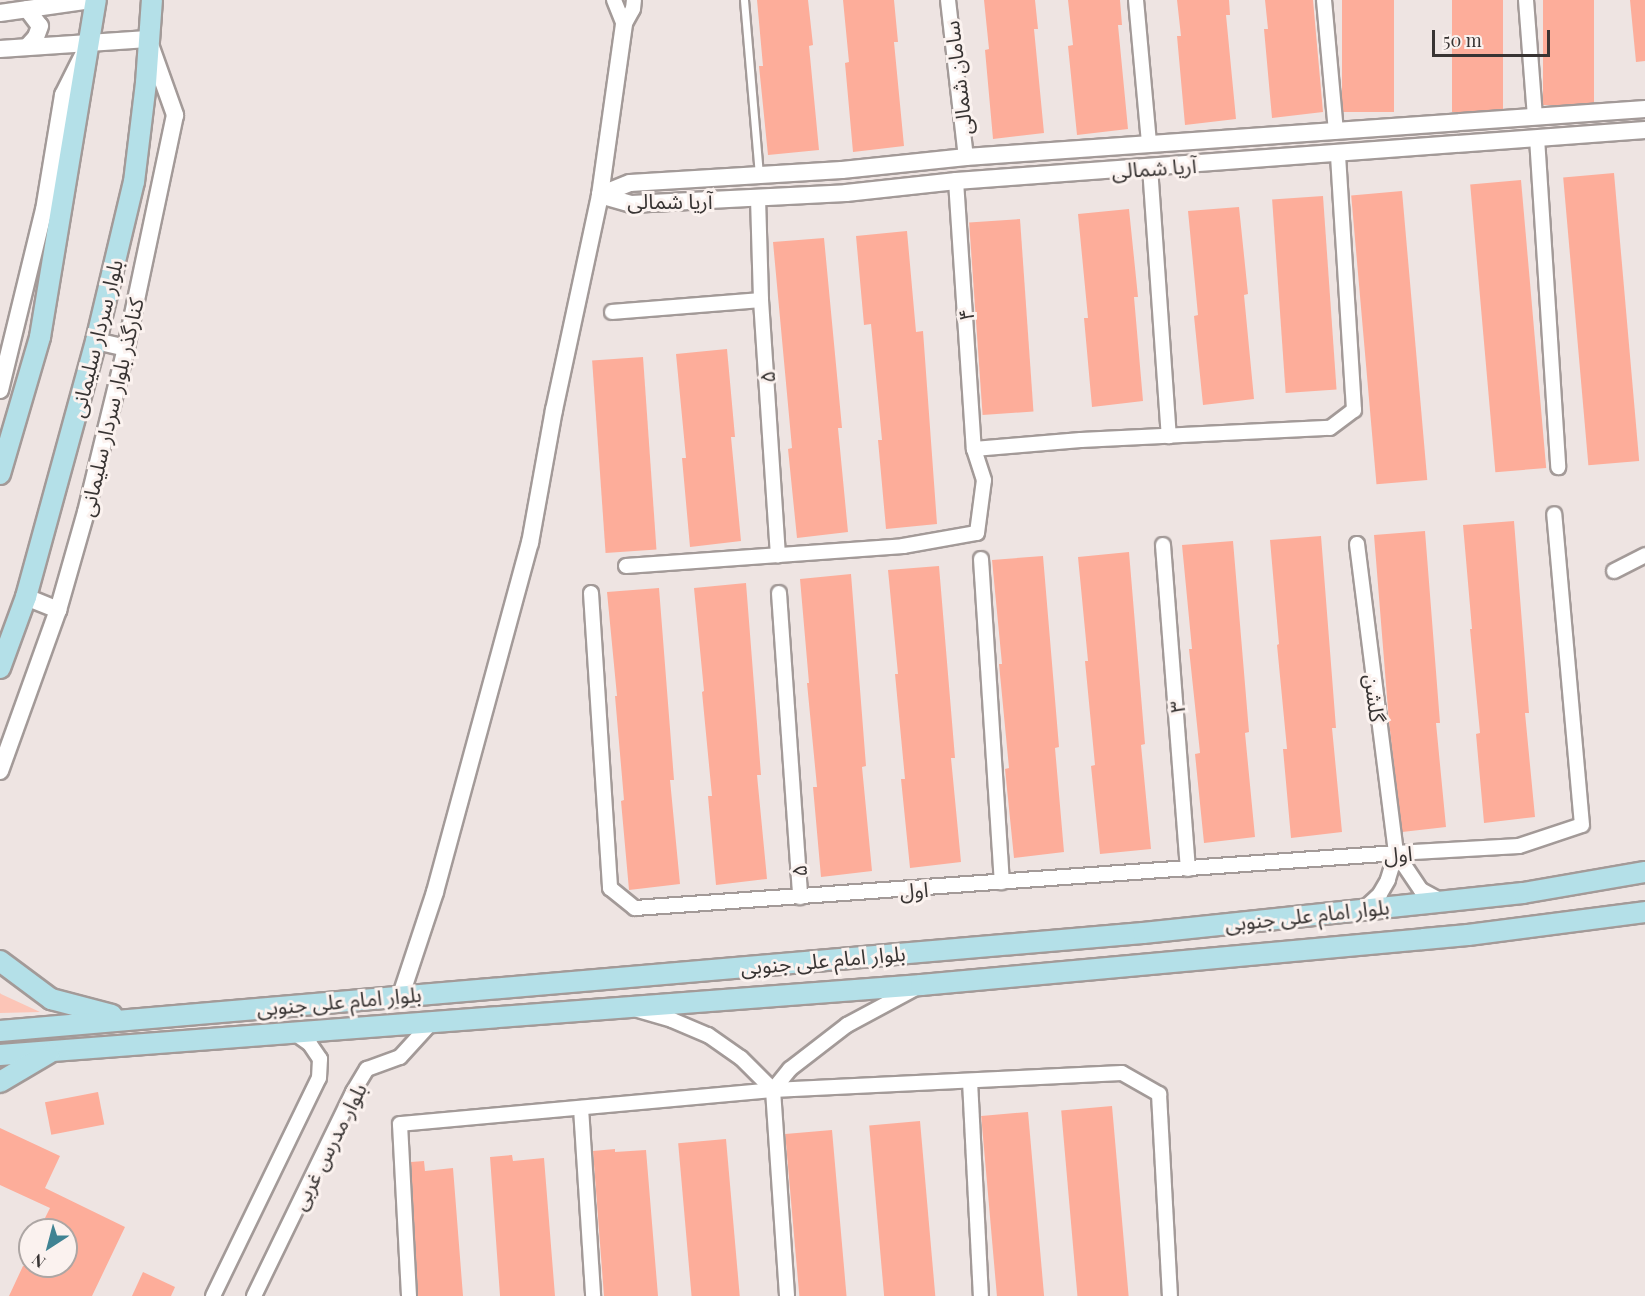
<!DOCTYPE html>
<meta charset="utf-8">
<style>
body{margin:0}
#map{position:relative;width:1645px;height:1296px;overflow:hidden;background:#eee4e2;font-family:"Playfair Display","Noto Sans Arabic",serif}
div>[style]{position:absolute}
.green>*{inset:0;background:#fcc5b7}
.building>*{inset:0;background:#fdad9a;transform-origin:0 0}
.roads{filter:drop-shadow(2px 0 #a39a98) drop-shadow(-2px 0 #a39a98) drop-shadow(0 2px #a39a98) drop-shadow(0 -2px #a39a98)}
.service>*{height:7px;margin:-3.5px;padding:0 3.5px;transform-origin:3.5px;border-radius:3.5px;background:#fff}
.minor>*{height:14px;margin:-7px;padding:0 7px;transform-origin:7px;border-radius:7px;background:#fff}
.tertiary>*{height:16px;margin:-8px;padding:0 8px;transform-origin:8px;border-radius:8px;background:#fff}
.secondary>*{height:20px;margin:-10px;padding:0 10px;transform-origin:10px;border-radius:10px;background:#b4e0e8}
span{translate:-50% -50%;white-space:nowrap;text-align:center;line-height:1.15;-webkit-text-stroke:6px #fbf2ef;paint-order:stroke}
.street-label{font-size:21px;color:#383433}
.north{position:absolute;left:18px;top:1218px;width:60px;height:60px;box-sizing:border-box;background:#fbf2ef;border:2px solid #ada6a4;border-radius:50%;rotate:216deg;font-size:16px;font-weight:700;line-height:24px;text-align:center;color:#383433}
.north::after{content:'';display:block;margin:auto;width:21px;height:27px;background:#408393;clip-path:polygon(50% 0,100% 100%,50% 72%,0 100%)}
.scale{position:absolute;left:1432px;top:30px;width:118px;height:27px;box-sizing:border-box;border:3px solid #383433;border-top:0;padding-left:8px;font-size:18px;line-height:21px;white-space:nowrap;color:#383433;-webkit-text-stroke:4px #fbf2ef;paint-order:stroke}
</style>
<div id="map">
<div class="green">
<i style="clip-path:polygon(0 993px,1px 994px,40px 1012px,0 1013px)"></i>
</div>
<div class="building">
<i style="clip-path:polygon(757px 0,808px 0,813px 45px,809px 46px,819px 150px,768px 155px,759px 66px,763px 66px)"></i>
<i style="clip-path:polygon(843px 0,894px 0,898px 42px,894px 42px,904px 146px,853px 152px,845px 63px,849px 62px)"></i>
<i style="clip-path:polygon(984px 0,1035px 0,1038px 29px,1034px 29px,1044px 133px,993px 139px,985px 50px,989px 49px)"></i>
<i style="clip-path:polygon(1068px 0,1120px 0,1122px 25px,1118px 25px,1128px 129px,1077px 135px,1068px 46px,1073px 45px)"></i>
<i style="clip-path:polygon(1177px 0,1229px 0,1230px 15px,1226px 15px,1236px 119px,1185px 125px,1177px 36px,1181px 36px)"></i>
<i style="clip-path:polygon(1265px 0,1313px 0,1323px 112px,1272px 118px,1264px 29px,1268px 29px)"></i>
<i style="left:1342px;top:0;width:52px;height:112px"></i>
<i style="left:1452px;top:0;width:51px;height:112px"></i>
<i style="left:1543px;top:0;width:51px;height:105px"></i>
<i style="clip-path:polygon(1630px 0,1645px 0,1645px 61px,1636px 62px)"></i>
<i style="left:1614px;top:173px;width:289px;height:51px;rotate:85deg"></i>
<i style="left:1521px;top:180px;width:289px;height:51px;rotate:85deg"></i>
<i style="left:1402px;top:191px;width:290px;height:51px;rotate:85deg"></i>
<i style="left:1323px;top:196px;width:194px;height:51px;rotate:86deg"></i>
<i style="clip-path:polygon(1239px 207px,1248px 294px,1244px 295px,1254px 399px,1203px 405px,1194px 316px,1198px 315px,1188px 211px)"></i>
<i style="clip-path:polygon(1129px 209px,1138px 297px,1134px 297px,1143px 401px,1092px 407px,1084px 318px,1088px 318px,1078px 214px)"></i>
<i style="left:1020px;top:219px;width:193px;height:51px;rotate:86deg"></i>
<i style="clip-path:polygon(907px 231px,916px 332px,923px 331px,937px 524px,886px 529px,878px 440px,882px 440px,871px 324px,864px 325px,856px 236px)"></i>
<i style="clip-path:polygon(824px 238px,842px 428px,838px 428px,848px 532px,797px 538px,788px 449px,792px 448px,773px 242px)"></i>
<i style="clip-path:polygon(727px 349px,735px 437px,731px 437px,741px 541px,690px 547px,682px 458px,686px 458px,676px 354px)"></i>
<i style="left:643px;top:357px;width:193px;height:51px;rotate:86deg"></i>
<i style="clip-path:polygon(1514px 521px,1529px 713px,1525px 713px,1535px 817px,1484px 823px,1476px 734px,1480px 733px,1470px 629px,1472px 629px,1463px 525px)"></i>
<i style="clip-path:polygon(1425px 531px,1440px 723px,1436px 723px,1446px 827px,1402px 832px,1389px 722px,1374px 535px)"></i>
<i style="clip-path:polygon(1321px 536px,1336px 728px,1332px 728px,1342px 832px,1291px 838px,1283px 749px,1287px 749px,1277px 645px,1279px 644px,1270px 540px)"></i>
<i style="clip-path:polygon(1233px 541px,1249px 732px,1245px 733px,1255px 837px,1204px 843px,1195px 754px,1200px 753px,1189px 649px,1192px 649px,1182px 545px)"></i>
<i style="clip-path:polygon(1129px 552px,1145px 744px,1141px 745px,1151px 849px,1100px 854px,1091px 766px,1095px 765px,1085px 661px,1088px 661px,1078px 557px)"></i>
<i style="clip-path:polygon(1043px 556px,1059px 747px,1055px 748px,1064px 852px,1014px 858px,1005px 769px,1009px 768px,999px 664px,1002px 664px,992px 560px)"></i>
<i style="clip-path:polygon(939px 566px,955px 758px,951px 758px,961px 862px,910px 868px,901px 779px,905px 779px,895px 674px,898px 674px,888px 570px)"></i>
<i style="clip-path:polygon(851px 574px,866px 766px,862px 767px,872px 871px,821px 877px,813px 787px,817px 787px,807px 683px,809px 683px,800px 579px)"></i>
<i style="clip-path:polygon(746px 583px,761px 775px,757px 775px,767px 879px,716px 885px,708px 796px,712px 796px,702px 692px,704px 691px,694px 588px)"></i>
<i style="clip-path:polygon(659px 588px,674px 780px,670px 780px,680px 884px,629px 890px,621px 801px,624px 800px,615px 696px,617px 696px,607px 592px)"></i>
<i style="left:98px;top:1092px;width:33px;height:54px;rotate:79deg"></i>
<i style="left:1112px;top:1106px;width:191px;height:51px;rotate:85deg"></i>
<i style="left:1028px;top:1112px;width:185px;height:47px;rotate:85deg"></i>
<i style="left:920px;top:1121px;width:176px;height:51px;rotate:85deg"></i>
<i style="clip-path:polygon(0 1128px,60px 1156px,45px 1188px,125px 1227px,92px 1296px,9px 1296px,23px 1266px,66px 1266px,66px 1230px,55px 1230px,42px 1224px,50px 1208px,0 1185px)"></i>
<i style="left:832px;top:1130px;width:167px;height:47px;rotate:85deg"></i>
<i style="left:726px;top:1139px;width:158px;height:48px;rotate:85deg"></i>
<i style="clip-path:polygon(615px 1149px,615px 1152px,646px 1150px,658px 1296px,604px 1296px,593px 1151px)"></i>
<i style="clip-path:polygon(512px 1155px,513px 1161px,544px 1158px,555px 1296px,500px 1296px,490px 1157px)"></i>
<i style="clip-path:polygon(424px 1161px,425px 1171px,453px 1168px,463px 1296px,418px 1296px,411px 1162px)"></i>
<i style="clip-path:polygon(143px 1272px,175px 1287px,171px 1296px,132px 1296px)"></i>
</div>
<div class="roads">
<div class="service">
<i style="left:744px;top:0;width:176px;rotate:85.1deg"></i>
</div>
<div class="minor">
<i style="left:614px;top:0;width:27px;rotate:68deg"></i>
<i style="left:948px;top:0;width:158px;rotate:83.5deg"></i>
<i style="left:1136px;top:0;width:145px;rotate:84.8deg"></i>
<i style="left:1324px;top:0;width:132px;rotate:84.8deg"></i>
<i style="left:1526px;top:0;width:116px;rotate:85.6deg"></i>
<i style="left:624px;top:25px;width:18px;rotate:-61deg"></i>
<i style="left:633px;top:9px;width:9px;rotate:-84deg"></i>
<i style="left:1537px;top:138px;width:330px;rotate:86.3deg"></i>
<i style="left:1150px;top:167px;width:270px;rotate:86deg"></i>
<i style="left:956px;top:181px;width:269px;rotate:86.2deg"></i>
<i style="left:758px;top:198px;width:102px;rotate:88.3deg"></i>
<i style="left:761px;top:300px;width:256px;rotate:86.2deg"></i>
<i style="left:612px;top:312px;width:149px;rotate:-4.6deg"></i>
<i style="left:1357px;top:544px;width:311px;rotate:82.8deg"></i>
<i style="left:1396px;top:853px;width:28px;rotate:107deg"></i>
<i style="left:1388px;top:880px;width:16px;rotate:120deg"></i>
<i style="left:1380px;top:894px;width:21px;rotate:137deg"></i>
<i style="left:1163px;top:545px;width:325px;rotate:85.6deg"></i>
<i style="left:981px;top:559px;width:324px;rotate:86.3deg"></i>
<i style="left:626px;top:566px;width:278px;rotate:-4.1deg"></i>
<i style="left:903px;top:546px;width:75px;rotate:-10deg"></i>
<i style="left:977px;top:533px;width:53px;rotate:-82.5deg"></i>
<i style="left:984px;top:480px;width:33px;rotate:-108deg"></i>
<i style="left:974px;top:449px;width:107px;rotate:-4.8deg"></i>
<i style="left:1081px;top:440px;width:249px;rotate:-2.8deg"></i>
<i style="left:1330px;top:428px;width:30px;rotate:-37deg"></i>
<i style="left:1354px;top:410px;width:256px;rotate:-93.6deg"></i>
<i style="left:1614px;top:571px;width:35px;rotate:-27deg"></i>
<i style="left:591px;top:593px;width:296px;rotate:86.3deg"></i>
<i style="left:610px;top:888px;width:32px;rotate:39deg"></i>
<i style="left:635px;top:908px;width:763px;rotate:-4.13deg"></i>
<i style="left:1396px;top:853px;width:123px;rotate:-3.3deg"></i>
<i style="left:1519px;top:846px;width:66px;rotate:-18.4deg"></i>
<i style="left:1582px;top:825px;width:312px;rotate:-95.1deg"></i>
<i style="left:779px;top:593px;width:305px;rotate:86deg"></i>
<i style="left:1396px;top:853px;width:45px;rotate:56deg"></i>
<i style="left:1421px;top:890px;width:21px;rotate:28deg"></i>
<i style="left:638px;top:1010px;width:35px;rotate:16deg"></i>
<i style="left:672px;top:1020px;width:39px;rotate:23deg"></i>
<i style="left:708px;top:1035px;width:40px;rotate:34.9deg"></i>
<i style="left:741px;top:1058px;width:45px;rotate:45deg"></i>
<i style="left:773px;top:1090px;width:206px;rotate:86.1deg"></i>
<i style="left:970px;top:1081px;width:215px;rotate:87.1deg"></i>
<i style="left:773px;top:1090px;width:27px;rotate:-51deg"></i>
<i style="left:790px;top:1069px;width:72px;rotate:-37.7deg"></i>
<i style="left:847px;top:1025px;width:78px;rotate:-28.2deg"></i>
<i style="left:581px;top:1108px;width:188px;rotate:86.3deg"></i>
<i style="left:213px;top:1296px;width:242px;rotate:-64.1deg"></i>
<i style="left:319px;top:1078px;width:19px;rotate:-87deg"></i>
<i style="left:320px;top:1059px;width:18px;rotate:-124deg"></i>
<i style="left:310px;top:1044px;width:19px;rotate:-145deg"></i>
<i style="left:254px;top:1296px;width:227px;rotate:-64.1deg"></i>
<i style="left:353px;top:1092px;width:27px;rotate:-59deg"></i>
<i style="left:367px;top:1069px;width:35px;rotate:-20deg"></i>
<i style="left:400px;top:1057px;width:46px;rotate:-47.6deg"></i>
<i style="left:409px;top:1296px;width:172px;rotate:-93deg"></i>
<i style="left:400px;top:1124px;width:375px;rotate:-5.2deg"></i>
<i style="left:773px;top:1090px;width:349px;rotate:-2.8deg"></i>
<i style="left:1122px;top:1073px;width:43px;rotate:29.6deg"></i>
<i style="left:1159px;top:1094px;width:202px;rotate:86.9deg"></i>
</div>
<div class="tertiary">
<i style="left:27px;top:9px;width:21px;rotate:53deg"></i>
<i style="left:40px;top:26px;width:12px;rotate:110deg"></i>
<i style="left:36px;top:37px;width:12px;rotate:132deg"></i>
<i style="left:0;top:13px;width:92px;rotate:-8.1deg"></i>
<i style="left:0;top:49px;width:148px;rotate:-3.9deg"></i>
<i style="left:148px;top:39px;width:81px;rotate:70.4deg"></i>
<i style="left:175px;top:115px;width:238px;rotate:101.9deg"></i>
<i style="left:126px;top:348px;width:169px;rotate:103.7deg"></i>
<i style="left:86px;top:512px;width:102px;rotate:105.9deg"></i>
<i style="left:58px;top:610px;width:171px;rotate:109.8deg"></i>
<i style="left:600px;top:195px;width:32px;rotate:-22deg"></i>
<i style="left:630px;top:183px;width:212px;rotate:-3.5deg"></i>
<i style="left:842px;top:170px;width:125px;rotate:-6deg"></i>
<i style="left:966px;top:157px;width:681px;rotate:-4.04deg"></i>
<i style="left:600px;top:195px;width:32px;rotate:16deg"></i>
<i style="left:631px;top:204px;width:215px;rotate:-2.9deg"></i>
<i style="left:846px;top:193px;width:111px;rotate:-6.2deg"></i>
<i style="left:956px;top:181px;width:691px;rotate:-4.23deg"></i>
<i style="left:96px;top:341px;width:31px;rotate:13deg"></i>
<i style="left:0;top:390px;width:185px;rotate:-76.3deg"></i>
<i style="left:44px;top:210px;width:117px;rotate:-80.6deg"></i>
<i style="left:63px;top:95px;width:45px;rotate:-63.4deg"></i>
<i style="left:26px;top:597px;width:35px;rotate:22deg"></i>
<i style="left:401px;top:995px;width:108px;rotate:-71.7deg"></i>
<i style="left:435px;top:892px;width:362px;rotate:-74.8deg"></i>
<i style="left:530px;top:543px;width:135px;rotate:-79.8deg"></i>
<i style="left:554px;top:410px;width:220px;rotate:-77.9deg"></i>
<i style="left:600px;top:195px;width:172px;rotate:-82deg"></i>
</div>
<div class="secondary">
<i style="left:0;top:474px;width:143px;rotate:-73.7deg"></i>
<i style="left:40px;top:337px;width:342px;rotate:-80.6deg"></i>
<i style="left:0;top:668px;width:76px;rotate:-69.9deg"></i>
<i style="left:26px;top:597px;width:265px;rotate:-74.7deg"></i>
<i style="left:96px;top:341px;width:163px;rotate:-76.6deg"></i>
<i style="left:134px;top:182px;width:100px;rotate:-83.1deg"></i>
<i style="left:146px;top:83px;width:83px;rotate:-85.9deg"></i>
<i style="left:0;top:961px;width:64px;rotate:36.7deg"></i>
<i style="left:51px;top:999px;width:63px;rotate:14.7deg"></i>
<i style="left:0;top:1031px;width:1147px;rotate:-4.9deg"></i>
<i style="left:1143px;top:933px;width:382px;rotate:-6deg"></i>
<i style="left:1523px;top:893px;width:124px;rotate:-9.8deg"></i>
<i style="left:0;top:1055px;width:924px;rotate:-4.35deg"></i>
<i style="left:921px;top:985px;width:549px;rotate:-5.22deg"></i>
<i style="left:1468px;top:935px;width:178px;rotate:-7.4deg"></i>
<i style="left:0;top:1082px;width:57px;rotate:-30.6deg"></i>
</div>
</div>
<div class="street-label">
<span style="left:957px;top:78px;rotate:-97deg">سامان شمالی</span>
<span style="left:1154px;top:167px;rotate:-4deg">آریا شمالی</span>
<span style="left:670px;top:200px">آریا شمالی</span>
<span style="left:965px;top:315px;rotate:-94deg">۴</span>
<span style="left:95px;top:338px;rotate:-76deg">بلوار سردار سلیمانی</span>
<span style="left:766px;top:377px;rotate:-94deg">۵</span>
<span style="left:110px;top:407px;rotate:-77deg">کنارگذر بلوار سردار سلیمانی</span>
<span style="left:1376px;top:698px;rotate:83deg">گلشن</span>
<span style="left:1176px;top:707px;rotate:-94deg">۳</span>
<span style="left:1398px;top:853px;rotate:-4deg">اول</span>
<span style="left:798px;top:871px;rotate:-94deg">۵</span>
<span style="left:914px;top:889px;rotate:-4deg">اول</span>
<span style="left:1307px;top:914px;rotate:-6deg">بلوار امام علی جنوبی</span>
<span style="left:823px;top:959px;rotate:-5deg">بلوار امام علی جنوبی</span>
<span style="left:339px;top:1000px;rotate:-5deg">بلوار امام علی جنوبی</span>
<span style="left:328px;top:1146px;rotate:-63deg">بلوار مدرس غربی</span>
</div>
<div class="north">N</div>
<div class="scale">50 m</div>
</div>
